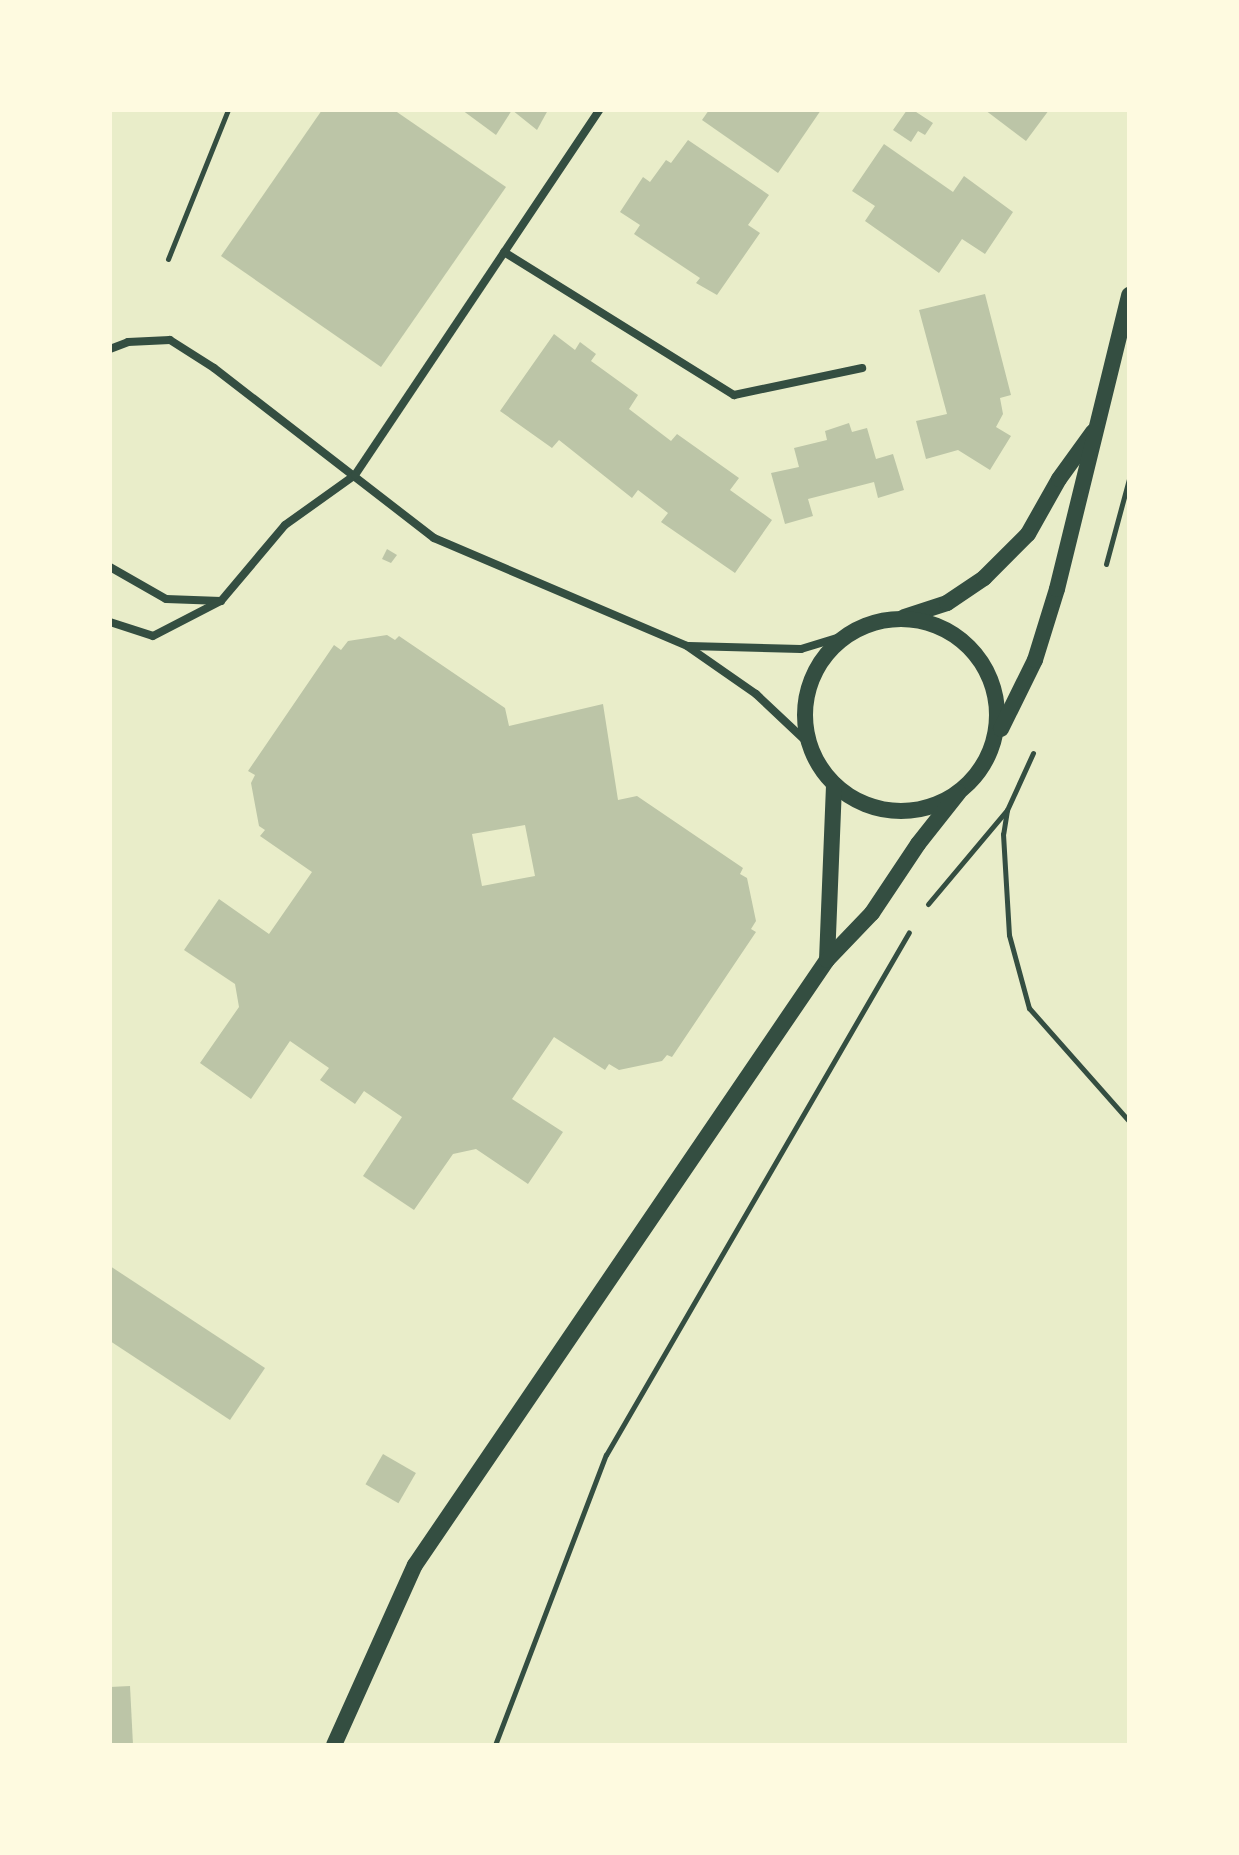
<!DOCTYPE html>
<style>
body{margin:0}
#map{position:relative;width:1239px;height:1855px;overflow:hidden;background:#e9edc9;font-family:Jost,sans-serif}
div>[style]{position:absolute}
.building>*{inset:0;background:#bcc5a7;transform-origin:0 0}
.path>*{height:5px;margin:-2.5px;padding:0 2.5px;transform-origin:2.5px;border-radius:2.5px;background:#344e41}
.minor>*{height:8px;margin:-4px;padding:0 4px;transform-origin:4px;border-radius:4px;background:#344e41}
.secondary>*{height:16px;margin:-8px;padding:0 8px;transform-origin:8px;border-radius:8px;background:#344e41}
.secondary>.ring{margin:-8px;padding:0;box-sizing:content-box;background:none;border:16px solid #344e41;border-radius:50%}
span{translate:-50% -50%;white-space:nowrap;text-align:center;line-height:1.15;-webkit-text-stroke:6px #fefae0;paint-order:stroke}
.frame{position:absolute;inset:0;border:112px solid #fefae0;pointer-events:none}
</style>
<div id="map">
<div class="building">
<i style="clip-path:polygon(322px 110px,394px 110px,506px 187px,381px 367px,221px 256px)"></i>
<i style="clip-path:polygon(462px 110px,512px 110px,496px 135px)"></i>
<i style="clip-path:polygon(512px 110px,548px 110px,537px 130px)"></i>
<i style="clip-path:polygon(709px 110px,821px 110px,778px 173px,702px 120px)"></i>
<i style="clip-path:polygon(907px 110px,913px 110px,933px 123px,925px 135px,918px 131px,911px 142px,893px 130px)"></i>
<i style="clip-path:polygon(985px 110px,1049px 110px,1026px 141px)"></i>
<i style="clip-path:polygon(688px 140px,769px 195px,748px 225px,760px 233px,717px 295px,696px 283px,700px 278px,634px 234px,640px 225px,620px 212px,643px 177px,650px 182px,666px 160px,671px 163px)"></i>
<i style="clip-path:polygon(884px 144px,953px 192px,964px 176px,1013px 212px,985px 254px,962px 239px,939px 273px,865px 221px,875px 206px,852px 191px)"></i>
<i style="clip-path:polygon(985px 294px,1011px 395px,1000px 398px,1003px 414px,996px 427px,1011px 436px,990px 470px,958px 450px,926px 459px,916px 421px,947px 414px,919px 310px)"></i>
<i style="clip-path:polygon(554px 334px,575px 350px,580px 342px,596px 354px,591px 361px,638px 395px,629px 409px,671px 441px,677px 434px,739px 478px,730px 490px,772px 520px,735px 573px,661px 522px,668px 513px,638px 490px,632px 498px,559px 440px,552px 448px,500px 411px)"></i>
<i style="clip-path:polygon(849px 423px,852px 432px,867px 428px,876px 459px,893px 454px,904px 490px,878px 498px,874px 482px,808px 499px,813px 516px,785px 524px,771px 473px,799px 467px,794px 448px,827px 440px,825px 431px)"></i>
<i style="clip-path:polygon(387px 549px,397px 555px,391px 563px,382px 559px)"></i>
<i style="clip-path:polygon(evenodd,387px 635px,395px 640px,399px 636px,505px 708px,509px 726px,603px 704px,618px 800px,637px 796px,743px 868px,740px 874px,747px 878px,756px 921px,751px 929px,756px 932px,672px 1057px,667px 1055px,662px 1061px,619px 1070px,609px 1064px,605px 1070px,554px 1037px,512px 1099px,563px 1132px,528px 1184px,476px 1149px,453px 1154px,414px 1210px,363px 1176px,402px 1117px,364px 1091px,355px 1104px,320px 1080px,329px 1068px,290px 1041px,251px 1099px,200px 1063px,239px 1007px,235px 984px,184px 950px,219px 899px,269px 934px,312px 872px,260px 836px,265px 830px,259px 826px,251px 783px,255px 775px,248px 771px,334px 645px,341px 650px,348px 641px,387px 635px,525px 825px,535px 876px,482px 886px,472px 834px,525px 825px)"></i>
<i style="clip-path:polygon(110px 1266px,265px 1368px,230px 1420px,110px 1341px)"></i>
<i style="left:383px;top:1454px;width:38px;height:35px;rotate:30deg"></i>
<i style="clip-path:polygon(130px 1686px,133px 1745px,110px 1745px,110px 1687px)"></i>
</div>
<div class="path">
<i style="left:168px;top:259px;width:161px;rotate:-68.1deg"></i>
<i style="left:1106px;top:564px;width:88px;rotate:-74.9deg"></i>
<i style="left:1033px;top:753px;width:63px;rotate:114.5deg"></i>
<i style="left:1007px;top:810px;width:24px;rotate:99deg"></i>
<i style="left:1003px;top:834px;width:101px;rotate:86.6deg"></i>
<i style="left:1009px;top:935px;width:76px;rotate:74.7deg"></i>
<i style="left:1029px;top:1008px;width:151px;rotate:48.5deg"></i>
<i style="left:928px;top:904px;width:123px;rotate:-50deg"></i>
<i style="left:495px;top:1745px;width:311px;rotate:-69.1deg"></i>
<i style="left:606px;top:1455px;width:604px;rotate:-59.91deg"></i>
</div>
<div class="minor">
<i style="left:504px;top:252px;width:271px;rotate:31.9deg"></i>
<i style="left:734px;top:395px;width:131px;rotate:-11.9deg"></i>
<i style="left:110px;top:349px;width:19px;rotate:-21deg"></i>
<i style="left:128px;top:342px;width:42px;rotate:-2.7deg"></i>
<i style="left:170px;top:340px;width:52px;rotate:32.5deg"></i>
<i style="left:214px;top:368px;width:278px;rotate:37.7deg"></i>
<i style="left:434px;top:538px;width:275px;rotate:23.1deg"></i>
<i style="left:687px;top:646px;width:84px;rotate:34.8deg"></i>
<i style="left:756px;top:694px;width:70px;rotate:43.3deg"></i>
<i style="left:110px;top:567px;width:64px;rotate:29.7deg"></i>
<i style="left:166px;top:599px;width:55px;rotate:2.1deg"></i>
<i style="left:221px;top:601px;width:99px;rotate:-49.9deg"></i>
<i style="left:285px;top:525px;width:86px;rotate:-35.5deg"></i>
<i style="left:355px;top:475px;width:439px;rotate:-56.2deg"></i>
<i style="left:110px;top:622px;width:45px;rotate:18deg"></i>
<i style="left:153px;top:636px;width:74px;rotate:-27.3deg"></i>
<i style="left:689px;top:646px;width:112px;rotate:1.5deg"></i>
<i style="left:801px;top:649px;width:51px;rotate:-17deg"></i>
</div>
<div class="secondary">
<i style="left:904px;top:617px;width:45px;rotate:-18deg"></i>
<i style="left:947px;top:603px;width:45px;rotate:-34deg"></i>
<i style="left:984px;top:578px;width:62px;rotate:-45deg"></i>
<i style="left:1028px;top:534px;width:63px;rotate:-60.6deg"></i>
<i style="left:1059px;top:479px;width:58px;rotate:-54.1deg"></i>
<i class="ring" style="left:805px;top:619px;width:176px;height:176px"></i>
<i style="left:1001px;top:729px;width:77px;rotate:-63.8deg"></i>
<i style="left:1035px;top:660px;width:74px;rotate:-72.8deg"></i>
<i style="left:1057px;top:589px;width:303px;rotate:-76.2deg"></i>
<i style="left:827px;top:960px;width:176px;rotate:-87.7deg"></i>
<i style="left:334px;top:1745px;width:197px;rotate:-65.8deg"></i>
<i style="left:415px;top:1565px;width:732px;rotate:-55.75deg"></i>
<i style="left:827px;top:960px;width:65px;rotate:-46.2deg"></i>
<i style="left:872px;top:913px;width:83px;rotate:-56.3deg"></i>
<i style="left:918px;top:844px;width:66px;rotate:-51.7deg"></i>
</div>
<div class="frame"></div>
</div>
